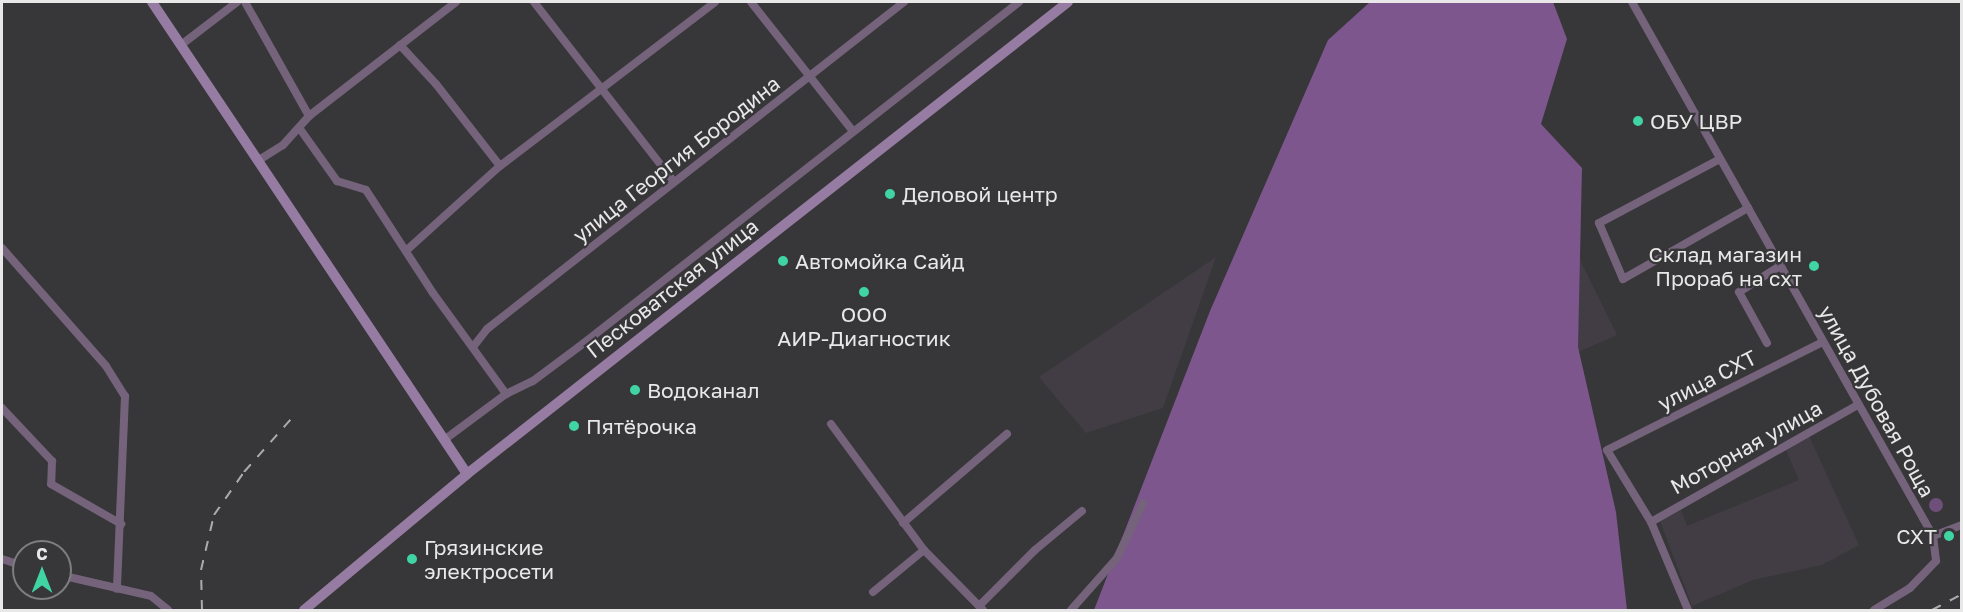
<!DOCTYPE html>
<meta charset="utf-8">
<style>
body{margin:0}
#map{position:relative;width:1963px;height:612px;overflow:hidden;background:#373638;font-family:"Golos Text",sans-serif}
div>[style]{position:absolute}
.built>*{inset:0;background:#423d44}
.green>*{inset:0;background:#6d4f7a}
.round{border-radius:50%}
.forest>*{inset:0;background:#7c568c}
.street>*{height:8px;margin:-4px;padding:0 4px;transform-origin:4px;border-radius:4px;background:#74637b}
.secondary>*{height:10px;margin:-5px;padding:0 5px;transform-origin:5px;border-radius:5px;background:#967ba2}
.rail>*{height:2px;margin-top:-1px;transform-origin:0;background:repeating-linear-gradient(90deg,#abaaac 0 10px,transparent 0 20px)}
.dots>*{width:16px;height:16px;translate:-50% -50%;box-sizing:border-box;border:3px solid #373638;border-radius:50%}
span{translate:-50% -50%;white-space:nowrap;text-align:center;line-height:1.15;-webkit-text-stroke:4.5px #373638;paint-order:stroke}
.poi-label{font-size:21px;color:#e9e8e9}
.left{translate:0 -50%;text-align:left}
.right{translate:-100% -50%;text-align:right}
.street-label{font-size:21px;color:#e9e8e9}
.frame{position:absolute;inset:0;border:3px solid #e9e8e9;pointer-events:none}
.north{position:absolute;left:12px;top:540px;width:60px;height:60px;box-sizing:border-box;background:#373638;border:2px solid #7e7d7f;border-radius:50%;rotate:0deg;font-size:16px;font-weight:700;line-height:24px;text-align:center;color:#e9e8e9}
.north::after{content:'';display:block;margin:auto;width:21px;height:27px;background:#40d4a2;clip-path:polygon(50% 0,100% 100%,50% 72%,0 100%)}
</style>
<div id="map">
<div class="built">
<i style="clip-path:polygon(1537px 172px,1617px 335px,1576px 353px)"></i>
<i style="clip-path:polygon(1216px 257px,1163px 408px,1086px 433px,1039px 377px)"></i>
<i style="clip-path:polygon(1809px 436px,1859px 545px,1822px 565px,1753px 580px,1692px 606px,1660px 521px,1681px 510px,1687px 526px,1799px 480px,1785px 448px)"></i>
</div>
<div class="green">
<i class="round" style="left:1929px;top:498px;width:14px;height:14px"></i>
</div>
<div class="forest">
<i style="clip-path:polygon(1370px 2px,1553px 2px,1567px 39px,1541px 124px,1582px 168px,1578px 347px,1616px 512px,1627px 610px,1094px 610px,1210px 311px,1328px 40px)"></i>
</div>
<div class="street">
<i style="left:245px;top:2px;width:131px;rotate:60.7deg"></i>
<i style="left:534px;top:2px;width:228px;rotate:52.1deg"></i>
<i style="left:751px;top:2px;width:163px;rotate:51.7deg"></i>
<i style="left:1632px;top:2px;width:613px;rotate:60.59deg"></i>
<i style="left:1933px;top:536px;width:25px;rotate:83deg"></i>
<i style="left:1936px;top:561px;width:37px;rotate:134deg"></i>
<i style="left:1910px;top:588px;width:42px;rotate:148.6deg"></i>
<i style="left:181px;top:45px;width:71px;rotate:-37.5deg"></i>
<i style="left:400px;top:45px;width:53px;rotate:47.3deg"></i>
<i style="left:436px;top:84px;width:104px;rotate:52deg"></i>
<i style="left:300px;top:129px;width:64px;rotate:54.6deg"></i>
<i style="left:337px;top:181px;width:30px;rotate:17deg"></i>
<i style="left:366px;top:190px;width:123px;rotate:57deg"></i>
<i style="left:433px;top:293px;width:125px;rotate:54.1deg"></i>
<i style="left:1720px;top:159px;width:137px;rotate:152.1deg"></i>
<i style="left:1599px;top:223px;width:61px;rotate:66.8deg"></i>
<i style="left:1623px;top:279px;width:144px;rotate:-29.6deg"></i>
<i style="left:259px;top:160px;width:28px;rotate:-32deg"></i>
<i style="left:283px;top:145px;width:39px;rotate:-48deg"></i>
<i style="left:309px;top:116px;width:186px;rotate:-37.8deg"></i>
<i style="left:2px;top:248px;width:157px;rotate:48.6deg"></i>
<i style="left:106px;top:366px;width:36px;rotate:58deg"></i>
<i style="left:125px;top:396px;width:193px;rotate:92.4deg"></i>
<i style="left:408px;top:249px;width:124px;rotate:-42.1deg"></i>
<i style="left:500px;top:166px;width:270px;rotate:-37.3deg"></i>
<i style="left:1767px;top:343px;width:58px;rotate:-118.8deg"></i>
<i style="left:1739px;top:292px;width:49px;rotate:-32.4deg"></i>
<i style="left:473px;top:347px;width:23px;rotate:-52deg"></i>
<i style="left:487px;top:329px;width:530px;rotate:-38.1deg"></i>
<i style="left:2px;top:408px;width:73px;rotate:46.7deg"></i>
<i style="left:52px;top:461px;width:23px;rotate:92deg"></i>
<i style="left:51px;top:484px;width:81px;rotate:29.7deg"></i>
<i style="left:831px;top:424px;width:157px;rotate:53.6deg"></i>
<i style="left:924px;top:550px;width:84px;rotate:45.5deg"></i>
<i style="left:444px;top:440px;width:77px;rotate:-36.6deg"></i>
<i style="left:506px;top:394px;width:30px;rotate:-26deg"></i>
<i style="left:533px;top:381px;width:64px;rotate:-36.7deg"></i>
<i style="left:584px;top:343px;width:553px;rotate:-38.09deg"></i>
<i style="left:1651px;top:522px;width:238px;rotate:-29.5deg"></i>
<i style="left:903px;top:523px;width:137px;rotate:-40.6deg"></i>
<i style="left:1933px;top:536px;width:31px;rotate:-21deg"></i>
<i style="left:2px;top:559px;width:23px;rotate:18deg"></i>
<i style="left:60px;top:575px;width:93px;rotate:13deg"></i>
<i style="left:151px;top:596px;width:22px;rotate:39deg"></i>
<i style="left:873px;top:592px;width:66px;rotate:-39.5deg"></i>
<i style="left:979px;top:606px;width:79px;rotate:-45deg"></i>
<i style="left:1035px;top:550px;width:61px;rotate:-39.7deg"></i>
<i style="left:1071px;top:610px;width:69px;rotate:-48.5deg"></i>
<i style="left:1117px;top:558px;width:61px;rotate:-64.7deg"></i>
<i style="left:1688px;top:610px;width:95px;rotate:-112.8deg"></i>
<i style="left:1651px;top:522px;width:84px;rotate:-121.4deg"></i>
<i style="left:1607px;top:450px;width:241px;rotate:-26.6deg"></i>
</div>
<div class="secondary">
<i style="left:152px;top:2px;width:567px;rotate:56.28deg"></i>
<i style="left:304px;top:610px;width:212px;rotate:-39.8deg"></i>
<i style="left:467px;top:474px;width:764px;rotate:-38.14deg"></i>
</div>
<div class="rail">
<i style="left:202px;top:610px;width:40px;rotate:-91.4deg"></i>
<i style="left:201px;top:570px;width:57px;rotate:-76.7deg"></i>
<i style="left:214px;top:515px;width:52px;rotate:-55.1deg"></i>
<i style="left:244px;top:472px;width:71px;rotate:-48.4deg"></i>
<i style="left:1932px;top:610px;width:34px;rotate:-28deg"></i>
</div>
<div class="dots">
<i style="left:1638px;top:121px;background:#40d4a2"></i>
<i style="left:890px;top:194px;background:#40d4a2"></i>
<i style="left:783px;top:261px;background:#40d4a2"></i>
<i style="left:1814px;top:266px;background:#40d4a2"></i>
<i style="left:864px;top:292px;background:#40d4a2"></i>
<i style="left:635px;top:390px;background:#40d4a2"></i>
<i style="left:574px;top:426px;background:#40d4a2"></i>
<i style="left:1949px;top:536px;background:#40d4a2"></i>
<i style="left:412px;top:559px;background:#40d4a2"></i>
</div>
<div class="poi-label">
<span class="left" style="left:1650px;top:121px">ОБУ ЦВР</span>
<span class="left" style="left:902px;top:194px">Деловой центр</span>
<span class="right" style="left:1802px;top:266px">Склад магазин<br>Прораб на схт</span>
<span class="left" style="left:795px;top:261px">Автомойка Сайд</span>
<span style="left:864px;top:326px">ООО<br>АИР-Диагностик</span>
<span class="left" style="left:647px;top:390px">Водоканал</span>
<span class="left" style="left:586px;top:426px">Пятёрочка</span>
<span class="right" style="left:1937px;top:536px">СХТ</span>
<span class="left" style="left:424px;top:559px">Грязинские<br>электросети</span>
</div>
<div class="street-label">
<span style="left:676px;top:159px;rotate:-38deg">улица Георгия Бородина</span>
<span style="left:672px;top:288px;rotate:-38deg">Песковатская улица</span>
<span style="left:1707px;top:380px;rotate:-27deg">улица СХТ</span>
<span style="left:1877px;top:401px;rotate:61deg">улица Дубовая Роща</span>
<span style="left:1746px;top:447px;rotate:-29deg">Моторная улица</span>
</div>
<div class="frame"></div>
<div class="north">С</div>
</div>
